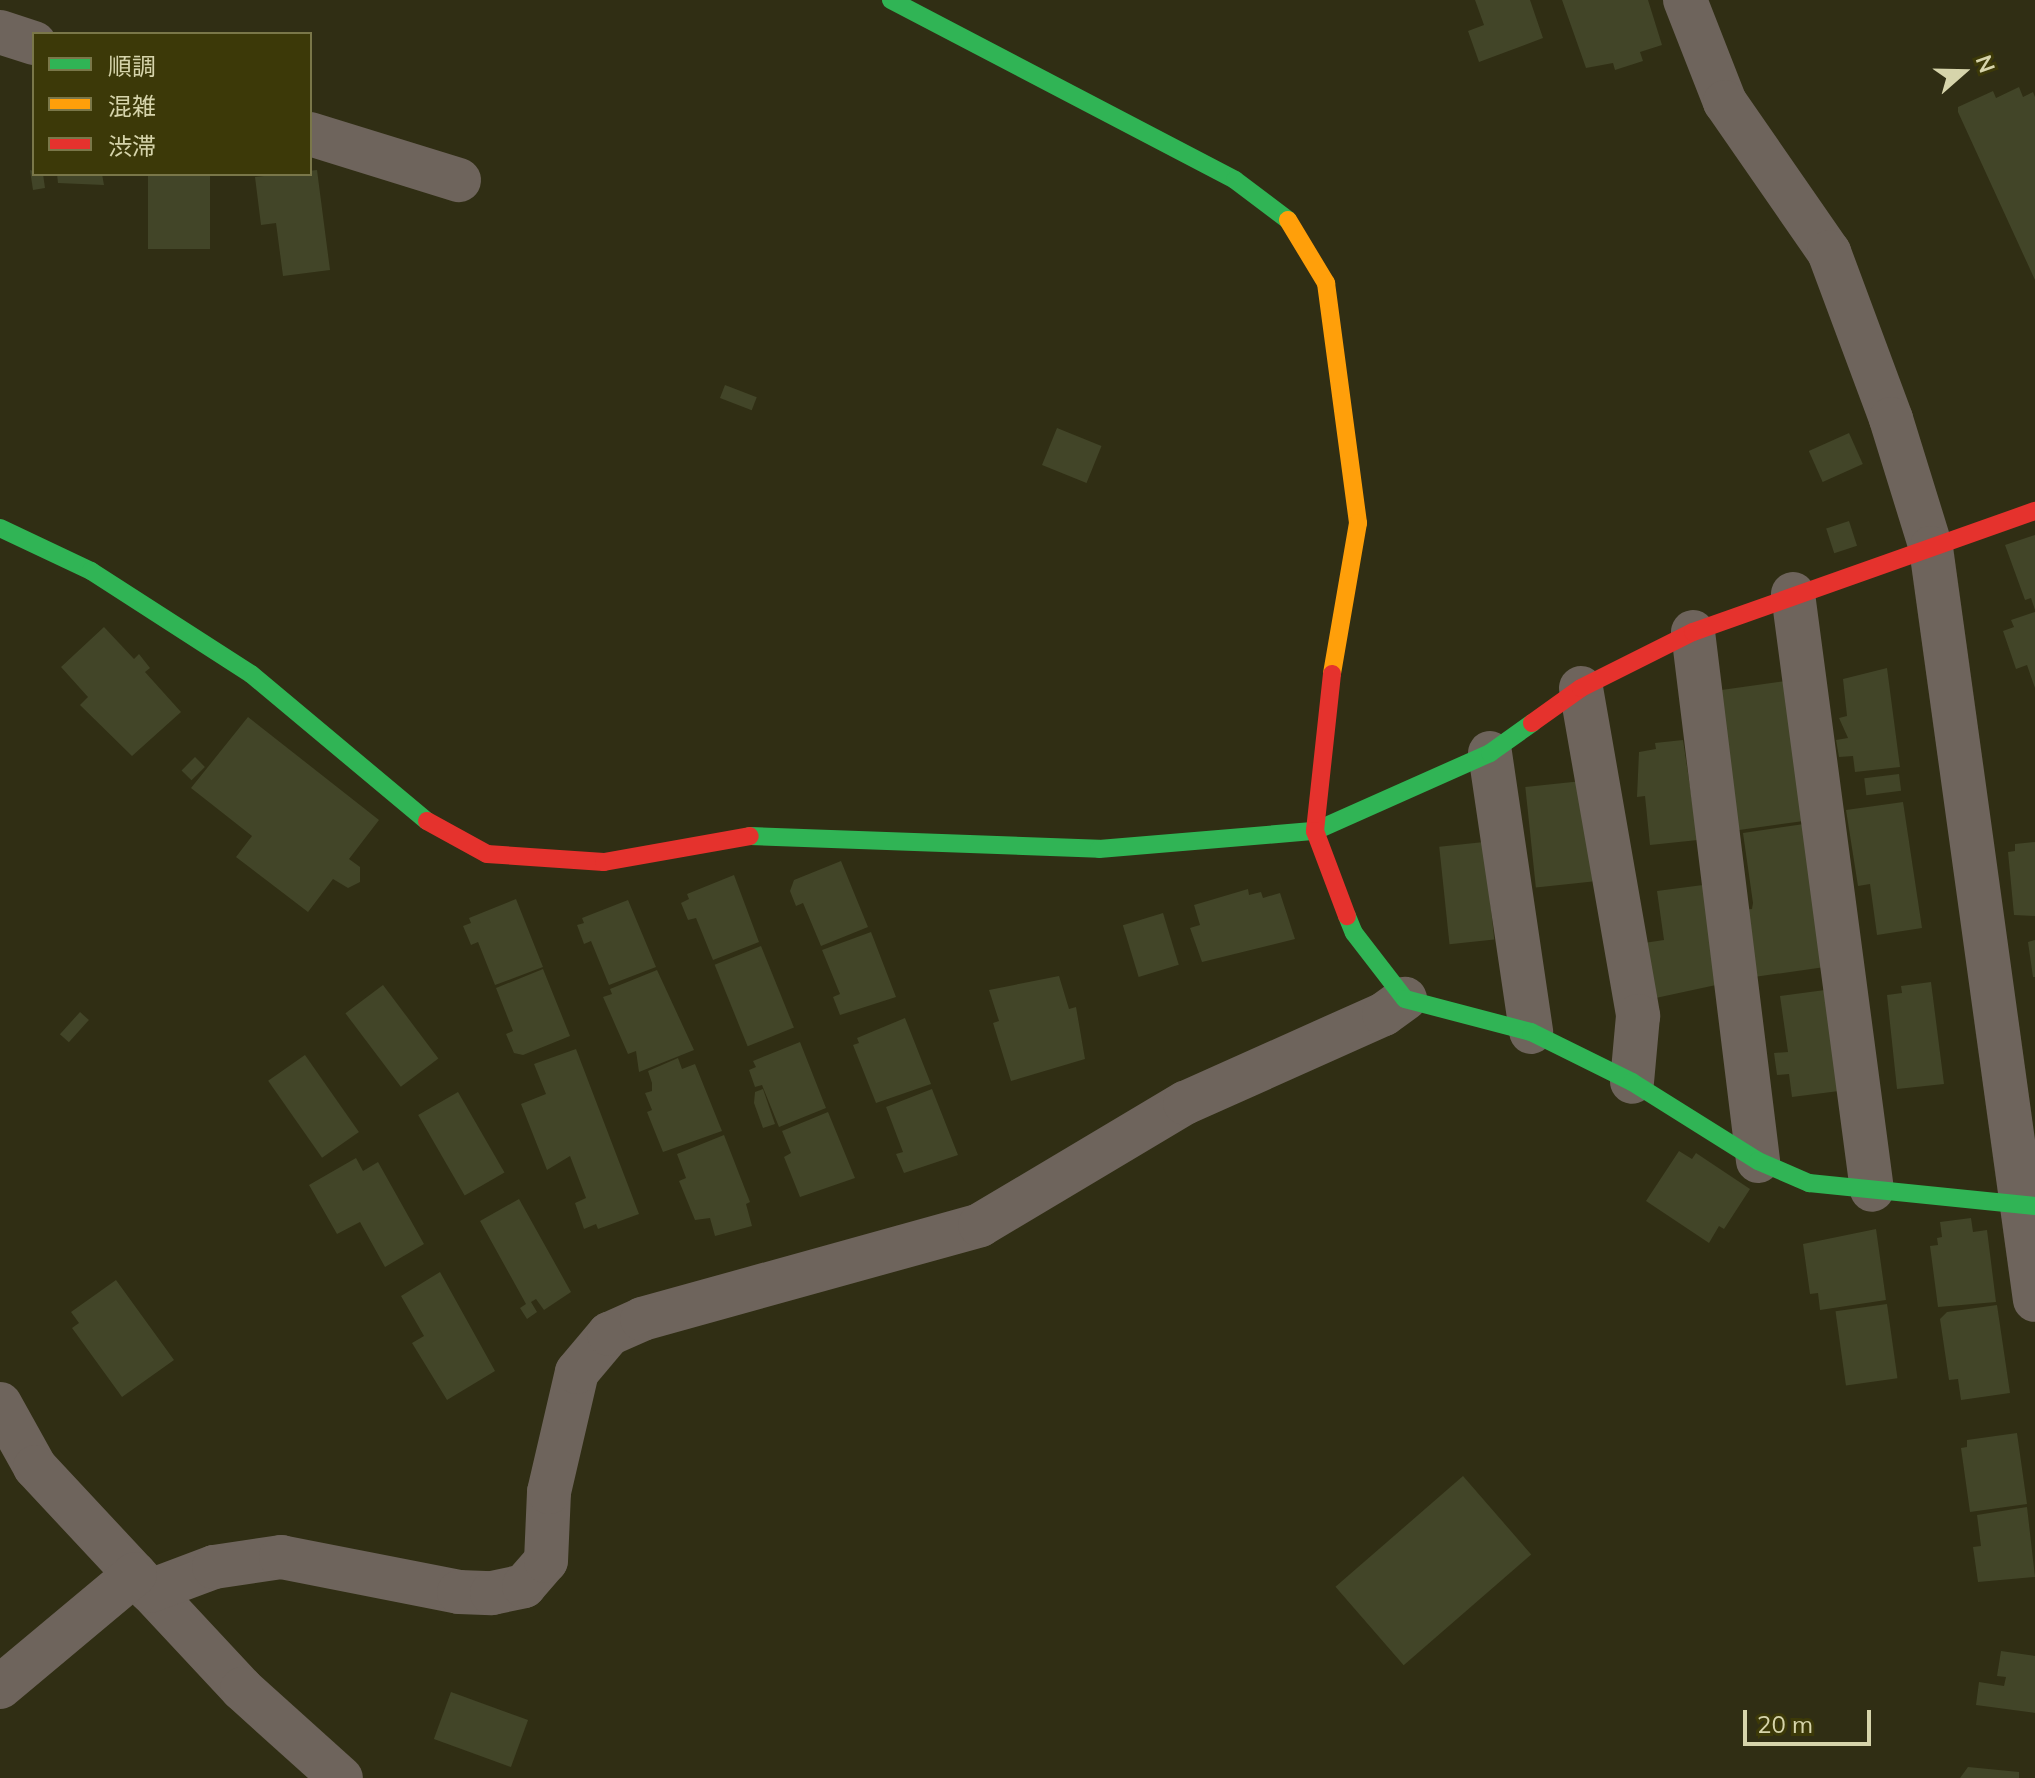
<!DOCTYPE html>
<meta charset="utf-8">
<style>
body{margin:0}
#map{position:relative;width:2035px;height:1778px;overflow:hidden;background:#302e14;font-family:Mulish,"Noto Sans JP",sans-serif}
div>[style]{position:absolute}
.building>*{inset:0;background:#424528;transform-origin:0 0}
.street>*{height:44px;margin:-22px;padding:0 22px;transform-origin:22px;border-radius:22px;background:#6e645c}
.fast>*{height:18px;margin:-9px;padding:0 9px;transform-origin:9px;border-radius:9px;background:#30b455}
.slow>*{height:18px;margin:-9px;padding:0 9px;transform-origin:9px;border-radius:9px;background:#ff9f0a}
.jam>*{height:18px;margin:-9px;padding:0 9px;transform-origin:9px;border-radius:9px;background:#e5322d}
span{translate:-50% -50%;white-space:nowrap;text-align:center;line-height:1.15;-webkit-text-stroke:6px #3c3908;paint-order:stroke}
.legend{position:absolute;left:32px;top:32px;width:280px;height:144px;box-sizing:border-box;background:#3c3908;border:2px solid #7a7749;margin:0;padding:10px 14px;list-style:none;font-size:24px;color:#d6d4ab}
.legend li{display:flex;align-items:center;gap:16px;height:40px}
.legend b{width:40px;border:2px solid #7a7749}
.north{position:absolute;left:1923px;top:32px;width:80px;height:80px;-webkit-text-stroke:6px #3c3908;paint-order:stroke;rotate:70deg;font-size:22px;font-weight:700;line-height:32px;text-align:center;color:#d6d4ab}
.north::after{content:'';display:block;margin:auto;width:28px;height:36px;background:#d6d4ab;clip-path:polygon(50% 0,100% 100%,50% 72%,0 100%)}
.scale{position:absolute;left:1743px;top:1710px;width:128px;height:36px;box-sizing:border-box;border:4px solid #d6d4ab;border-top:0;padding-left:10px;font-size:24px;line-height:28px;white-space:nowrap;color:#d6d4ab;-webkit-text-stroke:6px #3c3908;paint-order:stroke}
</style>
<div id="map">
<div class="building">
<i style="clip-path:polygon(1475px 0,1530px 0,1543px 38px,1479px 62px,1468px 31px,1484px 25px)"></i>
<i style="clip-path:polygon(1562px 0,1648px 0,1662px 45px,1640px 52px,1643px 61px,1615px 70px,1613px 63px,1586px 68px)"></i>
<i style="clip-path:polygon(2019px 87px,2023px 97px,2033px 92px,2035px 97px,2035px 280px,1958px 112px,1958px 107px,1993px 91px,1996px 98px)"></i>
<i style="clip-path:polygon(30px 170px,43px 174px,45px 188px,33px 190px)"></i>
<i style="clip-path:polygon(317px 170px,330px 270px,283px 276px,276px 223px,261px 225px,255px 177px)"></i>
<i style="clip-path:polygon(57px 174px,102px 174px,104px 185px,58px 183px)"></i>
<i style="left:148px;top:174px;width:62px;height:75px"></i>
<i style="left:725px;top:385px;width:34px;height:14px;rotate:21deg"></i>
<i style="left:1057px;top:428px;width:48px;height:40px;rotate:22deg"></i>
<i style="left:1849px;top:433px;width:34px;height:44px;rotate:66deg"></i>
<i style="left:1849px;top:521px;width:26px;height:24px;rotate:72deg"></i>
<i style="clip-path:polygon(2035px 535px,2035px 610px,2031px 598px,2025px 600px,2005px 545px)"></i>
<i style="clip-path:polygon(2035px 612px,2035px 688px,2027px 665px,2016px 669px,2003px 631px,2014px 627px,2011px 620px)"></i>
<i style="clip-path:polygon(104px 627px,134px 659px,139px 654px,150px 668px,145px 672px,181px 712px,132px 756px,80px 705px,88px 697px,61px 667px)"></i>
<i style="clip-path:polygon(1887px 668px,1900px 767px,1855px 772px,1853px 756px,1839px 757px,1836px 740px,1848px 738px,1839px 718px,1847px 716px,1843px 679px)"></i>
<i style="left:1786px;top:681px;width:141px;height:76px;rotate:82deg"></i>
<i style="clip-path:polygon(248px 717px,379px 820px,349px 859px,360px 867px,360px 882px,348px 888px,333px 879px,308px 912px,236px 857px,252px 836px,191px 788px)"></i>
<i style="clip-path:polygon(1683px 740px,1698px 840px,1650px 845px,1645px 796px,1637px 797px,1639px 752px,1656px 749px,1655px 743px)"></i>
<i style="left:195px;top:757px;width:14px;height:19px;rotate:45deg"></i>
<i style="left:1899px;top:774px;width:17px;height:35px;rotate:83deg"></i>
<i style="left:1582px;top:781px;width:101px;height:57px;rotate:84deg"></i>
<i style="clip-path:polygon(1903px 802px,1922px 928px,1877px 935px,1870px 884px,1858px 886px,1846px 810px)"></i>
<i style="clip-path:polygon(1804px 824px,1825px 967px,1747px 978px,1739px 910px,1752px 909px,1753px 903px,1743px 833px)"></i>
<i style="left:1484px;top:842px;width:98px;height:45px;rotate:84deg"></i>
<i style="clip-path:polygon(2035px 842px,2035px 916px,2014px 915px,2008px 852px,2015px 851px,2015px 844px)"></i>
<i style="clip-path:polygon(841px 861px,868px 927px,821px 946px,803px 903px,796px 906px,790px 891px,794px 880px)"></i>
<i style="clip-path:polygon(734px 875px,759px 942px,713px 960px,696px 918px,688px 920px,681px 903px,689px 899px,687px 894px)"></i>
<i style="clip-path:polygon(1703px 885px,1716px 985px,1651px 999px,1644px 943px,1664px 940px,1657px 891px)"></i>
<i style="clip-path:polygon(1248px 889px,1249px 895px,1261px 892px,1263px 898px,1280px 893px,1295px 939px,1202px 962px,1190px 928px,1200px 925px,1194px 905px)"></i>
<i style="clip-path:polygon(516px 899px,543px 967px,495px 985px,478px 942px,471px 945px,463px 926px,471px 923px,469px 918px)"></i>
<i style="clip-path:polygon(628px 900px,656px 967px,609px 985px,591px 941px,584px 944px,577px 925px,584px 923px,582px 918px)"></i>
<i style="left:1163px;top:913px;width:54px;height:42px;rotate:73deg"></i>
<i style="clip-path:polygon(871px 932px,896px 997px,840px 1015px,833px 997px,840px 994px,822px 950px)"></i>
<i style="clip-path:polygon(2035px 940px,2035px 977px,2033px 977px,2028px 942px)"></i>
<i style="left:761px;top:946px;width:88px;height:50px;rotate:68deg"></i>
<i style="clip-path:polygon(543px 969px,570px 1036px,523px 1055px,514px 1053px,506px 1034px,513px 1031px,496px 988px)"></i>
<i style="clip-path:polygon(657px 970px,694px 1050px,639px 1072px,636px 1051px,628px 1054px,603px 997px,612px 994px,610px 989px)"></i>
<i style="clip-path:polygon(1059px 976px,1069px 1009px,1076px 1007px,1085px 1059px,1011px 1081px,993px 1023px,999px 1021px,989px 990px)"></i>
<i style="clip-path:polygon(1931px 982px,1944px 1084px,1897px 1089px,1887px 995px,1902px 993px,1901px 986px)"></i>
<i style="left:383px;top:985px;width:92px;height:47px;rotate:53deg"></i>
<i style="clip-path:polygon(1825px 990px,1839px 1091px,1792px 1097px,1789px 1074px,1777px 1075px,1774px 1053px,1788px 1052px,1780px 996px)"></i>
<i style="left:80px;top:1012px;width:12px;height:30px;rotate:42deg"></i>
<i style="clip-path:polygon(905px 1018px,931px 1084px,876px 1103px,853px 1045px,859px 1043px,857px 1038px)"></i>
<i style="clip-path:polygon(800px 1042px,826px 1108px,779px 1127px,762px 1085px,755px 1087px,749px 1070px,756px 1067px,753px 1061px)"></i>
<i style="clip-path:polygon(576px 1049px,639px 1214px,598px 1229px,596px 1224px,584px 1229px,575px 1203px,586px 1198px,570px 1156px,547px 1170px,521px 1104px,546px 1094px,534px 1064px)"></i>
<i style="left:305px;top:1055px;width:94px;height:45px;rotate:55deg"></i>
<i style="clip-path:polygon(678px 1058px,682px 1069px,695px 1064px,722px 1131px,663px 1152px,647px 1112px,652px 1110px,645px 1093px,652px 1091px,652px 1083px,648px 1071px)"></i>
<i style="clip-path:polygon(763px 1089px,775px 1124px,763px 1128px,754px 1103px,755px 1092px)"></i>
<i style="clip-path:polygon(932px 1089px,958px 1155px,904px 1173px,896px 1154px,903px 1152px,886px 1107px)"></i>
<i style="left:458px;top:1092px;width:93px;height:46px;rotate:60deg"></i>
<i style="clip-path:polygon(828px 1112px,855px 1178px,800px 1197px,784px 1157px,791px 1153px,782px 1131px)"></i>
<i style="clip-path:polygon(724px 1135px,750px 1202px,746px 1204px,752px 1226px,715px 1236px,710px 1218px,695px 1220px,679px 1181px,686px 1178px,677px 1154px)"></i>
<i style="clip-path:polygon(1679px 1151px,1692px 1159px,1696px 1153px,1750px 1189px,1724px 1229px,1719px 1226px,1709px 1243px,1646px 1201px)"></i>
<i style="clip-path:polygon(356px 1158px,363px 1171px,378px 1162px,424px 1244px,385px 1267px,360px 1222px,337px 1234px,309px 1185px)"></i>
<i style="clip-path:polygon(519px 1199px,571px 1292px,544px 1310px,536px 1299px,531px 1302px,537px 1312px,527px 1319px,520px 1308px,526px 1304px,480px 1221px)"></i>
<i style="clip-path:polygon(1971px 1218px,1973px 1232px,1987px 1230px,1996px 1302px,1938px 1307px,1930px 1246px,1938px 1245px,1937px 1238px,1942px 1237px,1940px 1222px)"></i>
<i style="clip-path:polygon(1876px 1229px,1886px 1300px,1820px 1310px,1818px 1293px,1810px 1294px,1803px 1244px)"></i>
<i style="clip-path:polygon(440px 1272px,495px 1371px,447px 1400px,412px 1343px,424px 1336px,401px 1296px)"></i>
<i style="clip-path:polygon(116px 1280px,174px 1360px,122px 1397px,72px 1328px,79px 1323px,71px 1312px)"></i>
<i style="left:1887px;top:1304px;width:75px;height:52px;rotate:82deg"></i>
<i style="clip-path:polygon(1997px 1305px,2010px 1393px,1961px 1400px,1958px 1379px,1949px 1380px,1940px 1319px,1947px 1312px)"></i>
<i style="clip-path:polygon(2017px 1433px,2027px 1504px,1970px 1512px,1961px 1448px,1967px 1447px,1967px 1440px)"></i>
<i style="left:1463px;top:1476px;width:104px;height:169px;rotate:49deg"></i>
<i style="clip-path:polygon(2027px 1507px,2035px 1577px,1978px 1582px,1973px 1547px,1981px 1546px,1977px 1515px)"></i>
<i style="clip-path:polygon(2001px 1651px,2035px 1656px,2035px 1713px,1976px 1705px,1979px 1682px,2004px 1686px,2006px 1677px,1997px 1676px)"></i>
<i style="left:451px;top:1692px;width:82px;height:50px;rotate:20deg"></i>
<i style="clip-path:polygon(1968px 1767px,2019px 1772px,2019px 1778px,1960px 1778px)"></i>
</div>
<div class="street">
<i style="left:1685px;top:0;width:110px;rotate:68.6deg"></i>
<i style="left:1725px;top:102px;width:183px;rotate:55.3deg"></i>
<i style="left:1829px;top:252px;width:178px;rotate:69.6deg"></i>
<i style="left:1891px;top:419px;width:135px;rotate:72.8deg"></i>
<i style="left:1931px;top:548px;width:759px;rotate:82.13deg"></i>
<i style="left:0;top:32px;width:36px;rotate:18deg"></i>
<i style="left:310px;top:134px;width:156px;rotate:17.2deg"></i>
<i style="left:1793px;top:594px;width:601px;rotate:82.45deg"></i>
<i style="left:1693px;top:632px;width:533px;rotate:82.99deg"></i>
<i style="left:1581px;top:688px;width:333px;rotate:80.1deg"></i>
<i style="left:1638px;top:1016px;width:66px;rotate:95.2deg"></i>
<i style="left:1490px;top:753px;width:282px;rotate:81.6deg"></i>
<i style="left:0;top:1404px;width:72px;rotate:60.9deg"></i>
<i style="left:35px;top:1467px;width:304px;rotate:47deg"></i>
<i style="left:242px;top:1689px;width:133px;rotate:42deg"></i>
<i style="left:150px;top:1591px;width:68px;rotate:-20.6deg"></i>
<i style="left:214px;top:1567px;width:68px;rotate:-8.5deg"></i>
<i style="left:281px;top:1557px;width:181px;rotate:11.1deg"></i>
<i style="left:459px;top:1592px;width:33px;rotate:2deg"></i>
<i style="left:492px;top:1593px;width:33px;rotate:-12deg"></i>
<i style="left:524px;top:1586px;width:33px;rotate:-49deg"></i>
<i style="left:546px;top:1561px;width:69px;rotate:-87.5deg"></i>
<i style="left:549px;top:1492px;width:123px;rotate:-76.9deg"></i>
<i style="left:577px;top:1372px;width:50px;rotate:-49.9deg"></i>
<i style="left:609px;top:1334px;width:36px;rotate:-24deg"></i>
<i style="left:642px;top:1319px;width:351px;rotate:-15.5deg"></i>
<i style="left:980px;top:1225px;width:239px;rotate:-30.8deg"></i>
<i style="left:1185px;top:1103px;width:218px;rotate:-24.1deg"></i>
<i style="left:1384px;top:1014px;width:26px;rotate:-36deg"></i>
<i style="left:0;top:1687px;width:176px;rotate:-39.9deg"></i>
</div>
<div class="fast">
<i style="left:891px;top:0;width:388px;rotate:27.6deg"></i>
<i style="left:1235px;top:180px;width:66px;rotate:37deg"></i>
<i style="left:0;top:528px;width:101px;rotate:25.3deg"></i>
<i style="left:91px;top:571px;width:190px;rotate:32.8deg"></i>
<i style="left:251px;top:674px;width:229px;rotate:39.9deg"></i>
<i style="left:750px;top:836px;width:349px;rotate:2.1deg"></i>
<i style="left:1099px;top:849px;width:217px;rotate:-4.8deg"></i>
<i style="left:1315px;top:831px;width:192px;rotate:-24deg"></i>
<i style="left:1490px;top:753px;width:52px;rotate:-35.5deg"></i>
<i style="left:1347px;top:916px;width:18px;rotate:68deg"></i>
<i style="left:1354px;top:933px;width:83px;rotate:52.3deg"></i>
<i style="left:1405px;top:999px;width:130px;rotate:14.7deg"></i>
<i style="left:1531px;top:1032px;width:113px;rotate:26.3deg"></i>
<i style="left:1632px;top:1082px;width:149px;rotate:32.1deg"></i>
<i style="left:1758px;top:1161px;width:56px;rotate:23.3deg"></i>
<i style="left:1809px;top:1183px;width:227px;rotate:5.8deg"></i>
</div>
<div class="slow">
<i style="left:1288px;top:220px;width:74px;rotate:58.9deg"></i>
<i style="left:1326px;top:283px;width:242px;rotate:82.4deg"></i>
<i style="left:1358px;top:523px;width:153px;rotate:99.8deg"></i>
</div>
<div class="jam">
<i style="left:1332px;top:674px;width:158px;rotate:96.2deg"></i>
<i style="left:1315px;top:831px;width:91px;rotate:69.4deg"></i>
<i style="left:1532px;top:723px;width:60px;rotate:-35.5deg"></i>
<i style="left:1581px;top:688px;width:125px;rotate:-26.6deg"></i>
<i style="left:1693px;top:632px;width:363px;rotate:-19.5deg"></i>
<i style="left:427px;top:821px;width:68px;rotate:28.8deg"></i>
<i style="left:487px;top:854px;width:117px;rotate:3.9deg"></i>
<i style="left:604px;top:862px;width:148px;rotate:-10.1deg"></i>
</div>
<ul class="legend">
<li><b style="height:10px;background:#30b455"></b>順調</li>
<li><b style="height:10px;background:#ff9f0a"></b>混雑</li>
<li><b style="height:10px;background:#e5322d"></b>渋滞</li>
</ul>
<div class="north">N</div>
<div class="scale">20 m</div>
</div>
